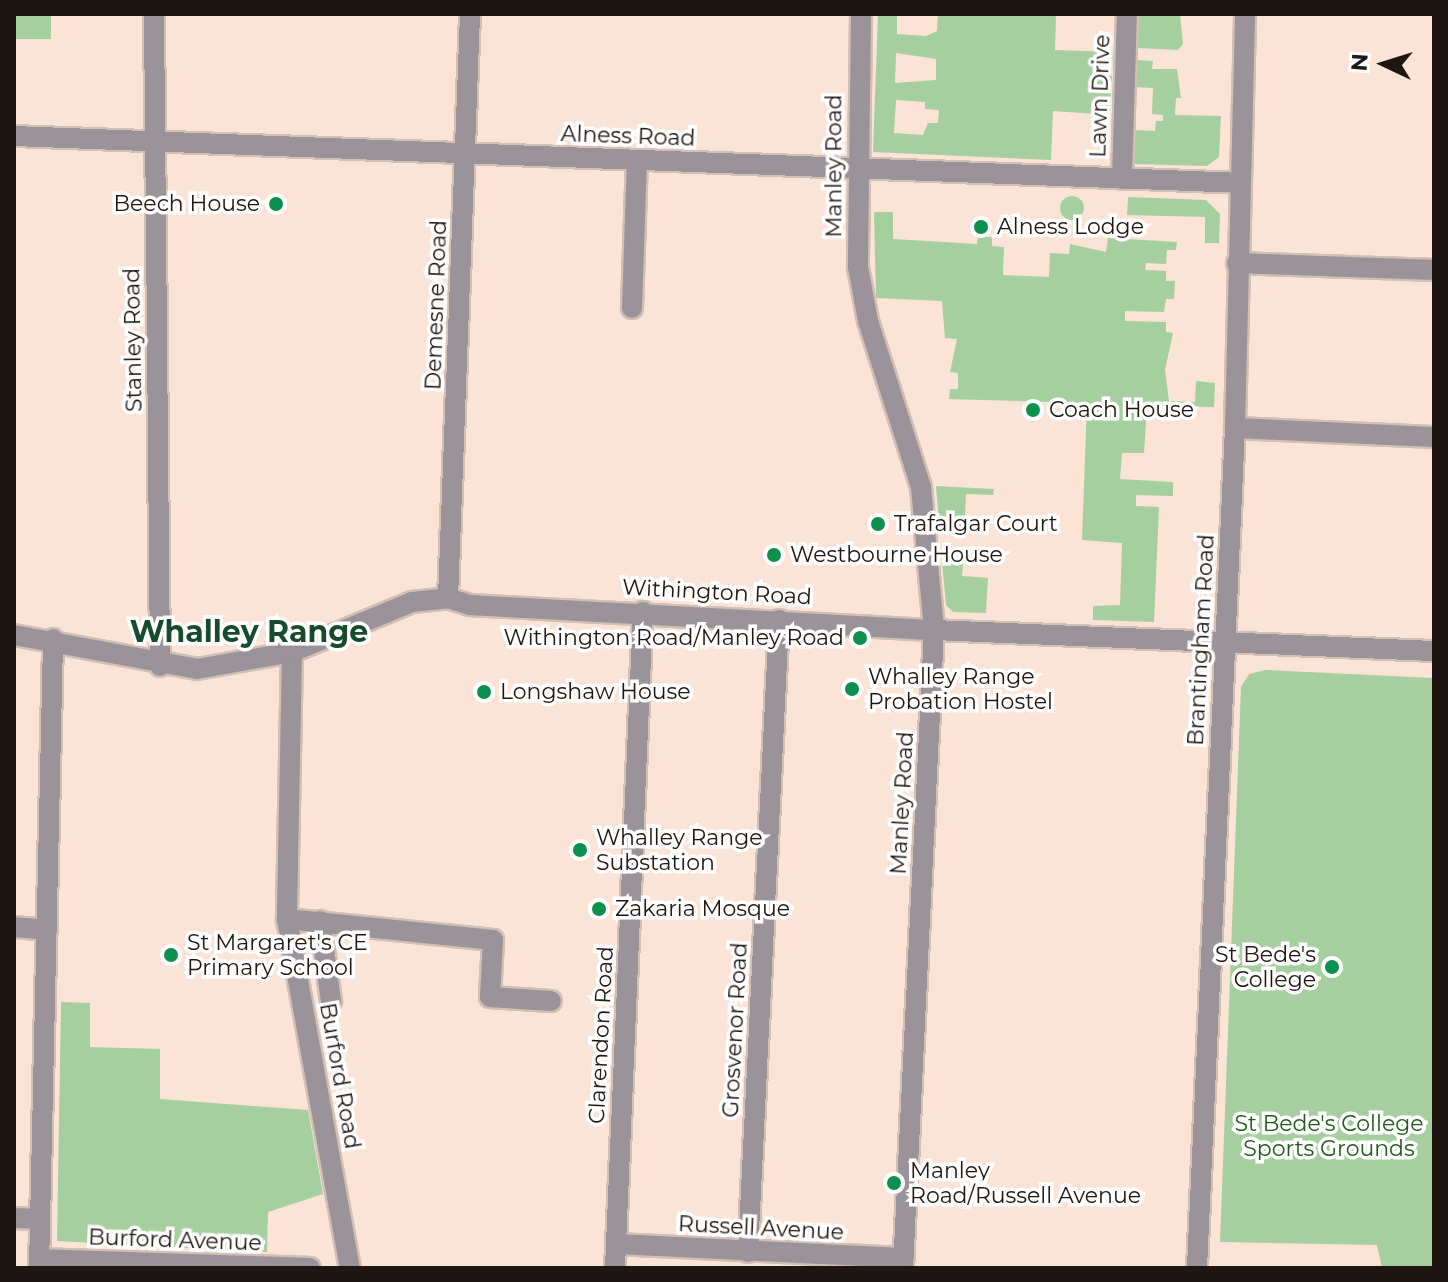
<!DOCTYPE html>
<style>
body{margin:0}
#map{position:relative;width:1448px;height:1282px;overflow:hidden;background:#fbe4d6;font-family:Montserrat,sans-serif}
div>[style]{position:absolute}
.green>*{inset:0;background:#a5cf9e;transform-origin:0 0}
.round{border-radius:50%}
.roads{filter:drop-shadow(2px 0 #d3bfb3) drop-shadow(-2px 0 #d3bfb3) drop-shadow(0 2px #d3bfb3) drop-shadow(0 -2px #d3bfb3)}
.minor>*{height:20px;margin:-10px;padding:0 10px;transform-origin:10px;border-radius:10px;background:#9a939a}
.tertiary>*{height:20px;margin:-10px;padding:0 10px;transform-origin:10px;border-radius:10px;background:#9a939a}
.dots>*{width:22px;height:22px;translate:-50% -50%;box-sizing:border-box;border:4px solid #fff;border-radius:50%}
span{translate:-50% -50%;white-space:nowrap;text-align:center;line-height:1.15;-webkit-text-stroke:7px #fff;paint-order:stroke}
.street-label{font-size:22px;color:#1e1611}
.poi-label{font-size:22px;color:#1e1611}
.right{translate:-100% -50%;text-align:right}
.left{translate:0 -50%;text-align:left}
.park-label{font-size:22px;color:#215b18}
.district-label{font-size:30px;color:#164c2b;font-weight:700}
.frame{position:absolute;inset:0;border:16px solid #1e1611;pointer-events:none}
.north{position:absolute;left:1344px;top:24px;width:80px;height:80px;-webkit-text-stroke:6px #fff;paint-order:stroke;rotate:274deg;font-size:22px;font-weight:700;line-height:32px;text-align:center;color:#1e1611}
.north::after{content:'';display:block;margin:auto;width:28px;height:36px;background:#1e1611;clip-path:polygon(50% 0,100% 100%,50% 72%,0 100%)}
</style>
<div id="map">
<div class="green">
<i style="left:16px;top:14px;width:35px;height:25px"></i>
<i style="clip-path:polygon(evenodd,878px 14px,897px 14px,897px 34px,926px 36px,937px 31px,938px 14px,1056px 14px,1055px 50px,1113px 52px,1110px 115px,1053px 111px,1051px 160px,873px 152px,878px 14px,896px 53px,936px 59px,936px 80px,895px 83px,896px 53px,878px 14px,896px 100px,925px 102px,925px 109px,939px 110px,938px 123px,928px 123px,923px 135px,894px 133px,896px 100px)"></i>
<i style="clip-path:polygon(1138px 14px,1180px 14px,1183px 44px,1178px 50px,1137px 48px)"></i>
<i style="clip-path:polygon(1136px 60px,1153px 61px,1152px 69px,1177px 69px,1181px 98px,1176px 98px,1175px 115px,1221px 116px,1219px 157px,1207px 166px,1133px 164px,1133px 130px,1155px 131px,1156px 121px,1163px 121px,1163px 115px,1152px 114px,1153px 88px,1135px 87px)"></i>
<i class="round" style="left:1060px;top:196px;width:24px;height:24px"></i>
<i style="clip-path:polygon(1128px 197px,1206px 200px,1220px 214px,1219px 243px,1205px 243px,1205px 217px,1127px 215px)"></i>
<i style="clip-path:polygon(874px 212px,893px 212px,893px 239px,977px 244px,978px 237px,992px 237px,992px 246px,1004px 247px,1003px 275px,1049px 277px,1050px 253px,1069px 254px,1070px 244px,1106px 252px,1108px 238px,1177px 242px,1176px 250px,1167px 250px,1166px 264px,1146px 263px,1145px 270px,1166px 271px,1166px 281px,1175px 281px,1174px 299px,1166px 299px,1164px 312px,1125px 311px,1125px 321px,1166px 322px,1166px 332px,1173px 333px,1165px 370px,1169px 401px,1195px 402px,1196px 381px,1215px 383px,1214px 407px,1147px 406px,1144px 453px,1122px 453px,1120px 479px,1173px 482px,1173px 496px,1136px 495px,1136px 506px,1159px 507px,1154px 622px,1093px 620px,1093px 606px,1120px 605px,1122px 543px,1082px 540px,1087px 403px,949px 399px,950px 389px,958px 389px,958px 373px,950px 372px,957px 339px,945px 338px,942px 301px,876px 298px)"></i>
<i style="clip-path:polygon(936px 486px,994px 489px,993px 495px,966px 494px,964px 535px,940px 534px)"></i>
<i style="clip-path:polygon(942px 562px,963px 563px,962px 576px,988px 578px,986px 613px,953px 612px,946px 605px)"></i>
<i style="clip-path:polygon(1265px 670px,1434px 678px,1434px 1268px,1382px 1268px,1377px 1245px,1220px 1242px,1241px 687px,1249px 674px)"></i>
<i style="clip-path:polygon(61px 1002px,90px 1003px,90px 1047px,160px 1049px,160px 1099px,308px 1110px,323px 1194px,268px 1212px,267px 1252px,57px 1241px)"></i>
</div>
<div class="roads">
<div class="minor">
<i style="left:154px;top:14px;width:652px;rotate:89.47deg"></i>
<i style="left:861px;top:14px;width:253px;rotate:90.7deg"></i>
<i style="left:858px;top:267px;width:55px;rotate:79.5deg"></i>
<i style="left:868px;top:321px;width:174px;rotate:72.3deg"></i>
<i style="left:921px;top:487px;width:144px;rotate:84.8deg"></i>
<i style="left:934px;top:630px;width:639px;rotate:92.78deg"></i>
<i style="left:14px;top:136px;width:1228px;rotate:2.19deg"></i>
<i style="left:1122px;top:179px;width:165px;rotate:-88.3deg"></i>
<i style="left:1237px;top:263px;width:197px;rotate:2deg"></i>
<i style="left:632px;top:308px;width:148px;rotate:-88.1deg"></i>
<i style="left:1235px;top:428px;width:199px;rotate:2.6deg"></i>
<i style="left:448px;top:598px;width:584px;rotate:-87.84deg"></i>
<i style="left:292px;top:652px;width:267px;rotate:91.1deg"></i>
<i style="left:287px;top:919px;width:355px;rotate:79.8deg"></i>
<i style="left:287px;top:919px;width:207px;rotate:5.8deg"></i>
<i style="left:493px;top:940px;width:57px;rotate:93deg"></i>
<i style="left:490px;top:997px;width:61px;rotate:3.8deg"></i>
<i style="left:320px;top:921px;width:81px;rotate:82.2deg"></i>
<i style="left:14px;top:927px;width:33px;rotate:5deg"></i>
<i style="left:14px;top:1218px;width:26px;rotate:2deg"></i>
<i style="left:616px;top:1244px;width:288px;rotate:2.8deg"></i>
<i style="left:748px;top:1252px;width:633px;rotate:-87.19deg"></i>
<i style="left:39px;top:1259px;width:271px;rotate:1.9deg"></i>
<i style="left:39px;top:1268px;width:629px;rotate:-88.72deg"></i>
<i style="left:615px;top:1268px;width:657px;rotate:-87.56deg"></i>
<i style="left:1197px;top:1268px;width:841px;rotate:-87.41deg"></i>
<i style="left:1235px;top:428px;width:414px;rotate:-88.6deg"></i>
</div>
<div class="tertiary">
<i style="left:14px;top:635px;width:186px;rotate:10.5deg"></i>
<i style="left:197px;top:669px;width:97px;rotate:-10.1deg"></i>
<i style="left:292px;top:652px;width:130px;rotate:-22.6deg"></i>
<i style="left:412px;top:602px;width:36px;rotate:-6deg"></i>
<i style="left:448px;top:598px;width:23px;rotate:18deg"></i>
<i style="left:470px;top:605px;width:465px;rotate:3.1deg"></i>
<i style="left:934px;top:630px;width:500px;rotate:2.41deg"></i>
</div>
</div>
<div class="dots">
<i style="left:276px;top:204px;background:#0d904d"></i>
<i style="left:981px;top:227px;background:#0d904d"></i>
<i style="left:1033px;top:410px;background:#0d904d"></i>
<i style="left:878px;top:524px;background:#0d904d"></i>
<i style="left:774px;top:555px;background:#0d904d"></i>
<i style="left:860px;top:638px;background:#0d904d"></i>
<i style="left:852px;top:689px;background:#0d904d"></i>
<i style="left:484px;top:692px;background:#0d904d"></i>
<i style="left:580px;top:850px;background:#0d904d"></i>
<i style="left:599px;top:909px;background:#0d904d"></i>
<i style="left:171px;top:955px;background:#0d904d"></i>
<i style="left:1332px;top:967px;background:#0d904d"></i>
<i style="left:894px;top:1183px;background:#0d904d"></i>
</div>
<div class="street-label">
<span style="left:1100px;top:96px;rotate:-88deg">Lawn Drive</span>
<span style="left:628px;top:136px;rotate:2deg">Alness Road</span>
<span style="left:834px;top:166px;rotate:-90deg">Manley Road</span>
<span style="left:436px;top:305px;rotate:-88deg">Demesne Road</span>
<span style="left:133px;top:340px;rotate:-91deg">Stanley Road</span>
<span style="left:717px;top:592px;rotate:3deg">Withington Road</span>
<span style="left:1201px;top:640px;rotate:-87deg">Brantingham Road</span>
<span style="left:902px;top:803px;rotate:-87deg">Manley Road</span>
<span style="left:735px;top:1030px;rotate:-87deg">Grosvenor Road</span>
<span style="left:601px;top:1035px;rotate:-87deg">Clarendon Road</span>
<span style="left:340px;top:1076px;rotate:80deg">Burford Road</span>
<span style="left:761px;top:1228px;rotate:3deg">Russell Avenue</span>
<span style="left:175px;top:1240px;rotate:2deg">Burford Avenue</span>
</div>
<div class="poi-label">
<span class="right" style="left:260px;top:204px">Beech House</span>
<span class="left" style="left:997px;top:227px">Alness Lodge</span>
<span class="left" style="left:1049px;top:410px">Coach House</span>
<span class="left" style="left:894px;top:524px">Trafalgar Court</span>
<span class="left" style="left:790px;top:555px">Westbourne House</span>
<span class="right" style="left:844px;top:638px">Withington Road/Manley Road</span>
<span class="left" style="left:868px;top:689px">Whalley Range<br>Probation Hostel</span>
<span class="left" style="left:500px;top:692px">Longshaw House</span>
<span class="left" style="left:596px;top:850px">Whalley Range<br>Substation</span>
<span class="left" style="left:615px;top:909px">Zakaria Mosque</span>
<span class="left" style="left:187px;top:955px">St Margaret's CE<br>Primary School</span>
<span class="right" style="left:1316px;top:967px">St Bede's<br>College</span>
<span class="left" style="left:910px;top:1183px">Manley<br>Road/Russell Avenue</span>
</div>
<div class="park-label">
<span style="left:1329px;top:1136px">St Bede's College<br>Sports Grounds</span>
</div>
<div class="district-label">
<span style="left:249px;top:632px">Whalley Range</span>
</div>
<div class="frame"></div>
<div class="north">N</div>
</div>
